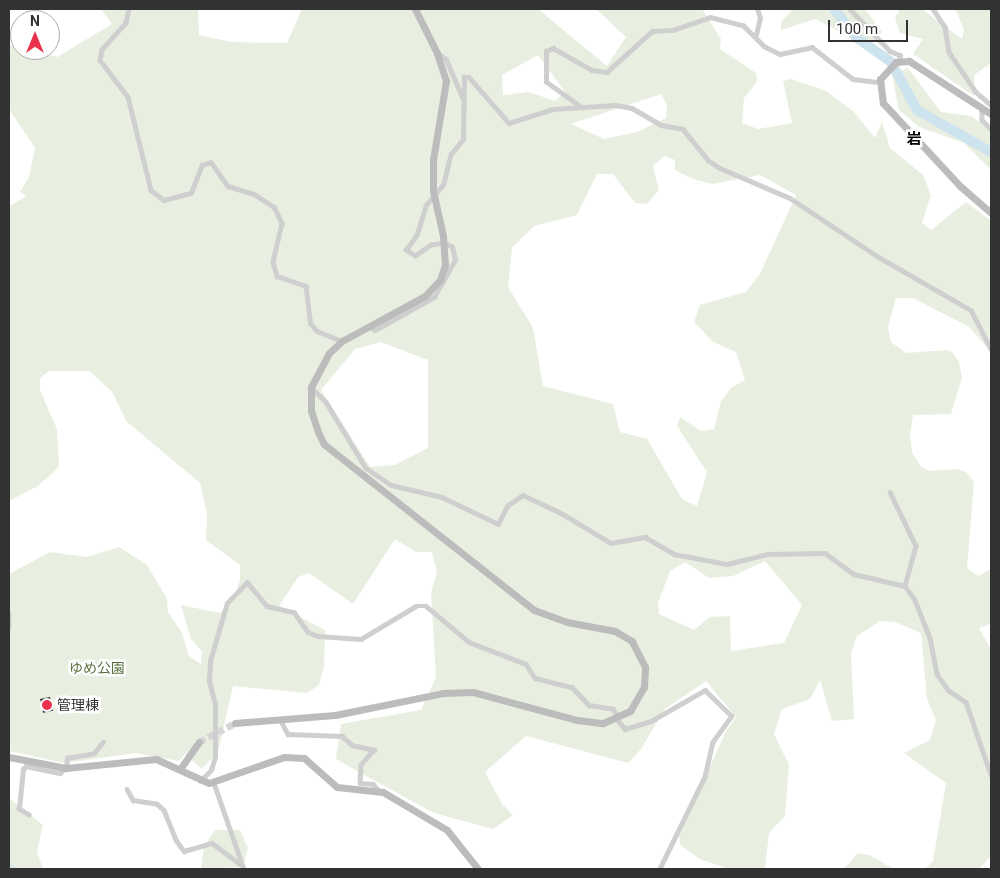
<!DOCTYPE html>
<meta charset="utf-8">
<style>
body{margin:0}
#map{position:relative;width:1000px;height:878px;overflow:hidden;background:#fff;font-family:Roboto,"Noto Sans JP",sans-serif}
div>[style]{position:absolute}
.green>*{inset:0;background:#e9efe0}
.stream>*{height:2px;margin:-1px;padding:0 1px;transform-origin:1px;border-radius:1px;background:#cde3ee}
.river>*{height:10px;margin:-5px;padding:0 5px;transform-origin:5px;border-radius:5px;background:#cde3ee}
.building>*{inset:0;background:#191919;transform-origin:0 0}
.secondary-tunnel>*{height:7px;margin-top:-3.5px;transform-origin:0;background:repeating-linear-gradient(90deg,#d6d6d6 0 7px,transparent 0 10.5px)}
.street>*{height:4.5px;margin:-2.25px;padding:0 2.25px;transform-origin:2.25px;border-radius:2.25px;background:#cfcfcf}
.secondary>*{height:7px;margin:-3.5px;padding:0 3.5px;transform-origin:3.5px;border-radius:3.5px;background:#bcbcbc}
.dots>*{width:14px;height:14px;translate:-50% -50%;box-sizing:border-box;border:2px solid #fff;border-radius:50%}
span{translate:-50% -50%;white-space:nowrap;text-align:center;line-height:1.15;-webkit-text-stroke:5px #fff;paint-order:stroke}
.park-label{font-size:14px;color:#58703d}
.poi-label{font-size:14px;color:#323232}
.left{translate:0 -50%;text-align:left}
.neighbourhood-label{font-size:15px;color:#000;font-weight:700}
.frame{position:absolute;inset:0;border:10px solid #323232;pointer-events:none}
.north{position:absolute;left:10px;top:10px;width:50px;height:50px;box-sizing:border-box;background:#fff;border:1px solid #adadad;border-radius:50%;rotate:0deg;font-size:14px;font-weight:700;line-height:20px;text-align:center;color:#323232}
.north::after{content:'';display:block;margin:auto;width:18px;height:22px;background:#eb324c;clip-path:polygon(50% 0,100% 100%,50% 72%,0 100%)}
.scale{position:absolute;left:828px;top:20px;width:80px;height:22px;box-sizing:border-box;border:2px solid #323232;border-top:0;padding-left:6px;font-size:15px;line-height:18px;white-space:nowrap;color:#323232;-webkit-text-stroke:4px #fff;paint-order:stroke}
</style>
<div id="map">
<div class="green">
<i style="clip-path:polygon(evenodd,101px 9px,198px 9px,199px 35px,232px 42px,287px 43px,302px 9px,538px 9px,607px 66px,626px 37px,596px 9px,702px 9px,721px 39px,720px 49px,756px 73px,757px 82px,744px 98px,742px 123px,758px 129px,792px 123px,783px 81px,791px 79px,826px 91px,854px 112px,875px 138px,882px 122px,890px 148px,923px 175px,931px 195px,922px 223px,931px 230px,966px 202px,991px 221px,991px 352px,969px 327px,913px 298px,896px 298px,888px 327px,891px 342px,906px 353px,947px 350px,953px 353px,959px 362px,962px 378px,951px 414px,913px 415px,910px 435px,912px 452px,921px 467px,930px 471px,956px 469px,966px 472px,974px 482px,967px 568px,978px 576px,991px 569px,991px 624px,979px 628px,991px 649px,991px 856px,979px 869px,925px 869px,933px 861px,946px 783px,904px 753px,930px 740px,936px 720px,927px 699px,921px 633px,895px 622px,880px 621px,857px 636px,851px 654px,854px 719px,832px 721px,820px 680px,810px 699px,782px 709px,774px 734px,789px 765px,785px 816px,769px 833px,765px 869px,729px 869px,700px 859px,680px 845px,679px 836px,725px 733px,736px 717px,706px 681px,665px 709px,641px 749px,628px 763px,526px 736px,485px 772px,502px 804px,513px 815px,493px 829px,434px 813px,366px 776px,336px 759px,341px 724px,421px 710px,436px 677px,431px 593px,437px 572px,432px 552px,416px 552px,395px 539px,353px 604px,309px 573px,298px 577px,279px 606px,325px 630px,324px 666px,319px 685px,307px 693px,233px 686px,218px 752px,202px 769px,185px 754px,179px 761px,136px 753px,64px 763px,9px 751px,9px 574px,50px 552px,87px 557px,119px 547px,147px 565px,167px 599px,168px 612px,182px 633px,189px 656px,201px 664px,202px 652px,191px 639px,181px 605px,220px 613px,233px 601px,240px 580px,240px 565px,206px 540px,207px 514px,200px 483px,126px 421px,113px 393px,90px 371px,49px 371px,40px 378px,40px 390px,57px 429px,59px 467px,38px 486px,9px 501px,9px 206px,27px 196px,20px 192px,29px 177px,35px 148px,9px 109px,9px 45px,57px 57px,112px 24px,101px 9px,538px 55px,565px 92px,555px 101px,529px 92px,503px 95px,502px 75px,538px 55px,101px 9px,661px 94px,667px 105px,666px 118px,637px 132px,604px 139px,571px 124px,661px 94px,101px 9px,664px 156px,675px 160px,675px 170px,693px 179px,712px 184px,760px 175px,796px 195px,760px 274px,746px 292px,700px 305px,694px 322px,713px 342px,736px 352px,745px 380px,731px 388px,721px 401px,714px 429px,701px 431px,680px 417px,677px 426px,707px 472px,697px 506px,682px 499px,647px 439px,620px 432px,613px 404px,543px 386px,533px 328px,508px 287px,512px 248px,534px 226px,577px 215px,597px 174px,613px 174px,635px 203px,647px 204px,659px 190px,653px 166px,664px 156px,101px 9px,381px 342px,428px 360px,428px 448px,395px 465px,370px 467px,321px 390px,355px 349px,381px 342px,101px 9px,765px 561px,802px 605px,784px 643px,731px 651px,730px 616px,710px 617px,694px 630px,659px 614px,658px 603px,670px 571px,685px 562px,709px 578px,733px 576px,765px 561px)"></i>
<i style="clip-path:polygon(793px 9px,865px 9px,882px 32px,869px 46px,815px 19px,781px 30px,781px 22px)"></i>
<i style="clip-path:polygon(900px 9px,922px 9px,962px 39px,964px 29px,955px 9px,991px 9px,991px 63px,974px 75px,974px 96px,913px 54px,923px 39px,900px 33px,895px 18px)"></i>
<i style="clip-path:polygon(908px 68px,941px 112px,971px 116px,991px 131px,991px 170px,964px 143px,919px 127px,899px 110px,892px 75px)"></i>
<i style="clip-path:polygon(9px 798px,43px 825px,37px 852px,43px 869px,9px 869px)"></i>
<i style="clip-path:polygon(215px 830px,240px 830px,248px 848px,243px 867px,201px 869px,204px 846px)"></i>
<i style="clip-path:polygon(858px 853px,869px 855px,894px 869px,844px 869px)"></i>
</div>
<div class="stream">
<i style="left:9px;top:863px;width:9px;rotate:41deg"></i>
</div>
<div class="river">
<i style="left:834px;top:9px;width:37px;rotate:52deg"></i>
<i style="left:857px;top:38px;width:42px;rotate:35.2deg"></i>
<i style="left:891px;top:62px;width:55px;rotate:61.6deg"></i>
<i style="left:917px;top:110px;width:85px;rotate:29.6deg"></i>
</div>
<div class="building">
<i style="left:50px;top:697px;width:14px;height:10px;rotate:78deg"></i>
</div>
<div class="secondary-tunnel">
<i style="left:199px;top:742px;width:41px;rotate:-27.8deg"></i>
</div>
<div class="street">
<i style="left:129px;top:9px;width:14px;rotate:102deg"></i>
<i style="left:126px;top:23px;width:36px;rotate:132deg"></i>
<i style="left:102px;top:50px;width:10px;rotate:101deg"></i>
<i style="left:100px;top:60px;width:46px;rotate:52.9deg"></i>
<i style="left:128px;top:97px;width:96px;rotate:76.1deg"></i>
<i style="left:151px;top:190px;width:16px;rotate:38deg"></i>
<i style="left:164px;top:200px;width:28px;rotate:-15deg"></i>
<i style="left:191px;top:193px;width:30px;rotate:-69deg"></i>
<i style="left:202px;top:165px;width:9px;rotate:-18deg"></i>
<i style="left:211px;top:162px;width:29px;rotate:55deg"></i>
<i style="left:228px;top:186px;width:27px;rotate:17deg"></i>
<i style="left:254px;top:194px;width:24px;rotate:33deg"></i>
<i style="left:274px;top:207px;width:18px;rotate:63deg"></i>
<i style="left:282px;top:223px;width:40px;rotate:103deg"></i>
<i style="left:273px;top:262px;width:15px;rotate:74deg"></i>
<i style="left:277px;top:276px;width:31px;rotate:19deg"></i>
<i style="left:306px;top:286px;width:38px;rotate:83deg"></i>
<i style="left:311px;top:324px;width:9px;rotate:49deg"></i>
<i style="left:317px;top:331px;width:27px;rotate:22deg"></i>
<i style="left:850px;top:9px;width:58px;rotate:46.4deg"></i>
<i style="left:890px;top:51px;width:11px;rotate:22deg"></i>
<i style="left:900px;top:55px;width:6px;rotate:90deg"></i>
<i style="left:933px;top:9px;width:22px;rotate:56deg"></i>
<i style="left:945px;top:27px;width:25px;rotate:81deg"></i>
<i style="left:949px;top:52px;width:48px;rotate:56deg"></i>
<i style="left:976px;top:92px;width:20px;rotate:41deg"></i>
<i style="left:756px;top:35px;width:17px;rotate:-77deg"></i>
<i style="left:760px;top:18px;width:9px;rotate:-108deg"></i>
<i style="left:438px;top:53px;width:10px;rotate:37deg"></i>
<i style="left:446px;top:59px;width:43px;rotate:66.4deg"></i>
<i style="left:582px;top:108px;width:44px;rotate:-144.2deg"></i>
<i style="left:546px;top:82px;width:31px;rotate:-90deg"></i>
<i style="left:546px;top:51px;width:8px;rotate:-23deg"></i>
<i style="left:553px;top:48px;width:45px;rotate:29.4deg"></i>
<i style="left:592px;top:70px;width:15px;rotate:8deg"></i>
<i style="left:607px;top:72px;width:61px;rotate:-42.3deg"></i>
<i style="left:652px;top:31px;width:21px;rotate:-3deg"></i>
<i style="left:673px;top:30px;width:39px;rotate:-19deg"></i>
<i style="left:710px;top:17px;width:34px;rotate:14deg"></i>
<i style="left:743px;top:25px;width:30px;rotate:45deg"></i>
<i style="left:764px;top:46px;width:18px;rotate:27deg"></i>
<i style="left:780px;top:54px;width:33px;rotate:-12deg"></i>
<i style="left:812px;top:47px;width:52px;rotate:38deg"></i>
<i style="left:853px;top:79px;width:26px;rotate:7deg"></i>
<i style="left:982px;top:111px;width:9px;rotate:90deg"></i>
<i style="left:982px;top:120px;width:13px;rotate:45deg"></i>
<i style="left:370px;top:326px;width:6px;rotate:39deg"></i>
<i style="left:375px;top:330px;width:68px;rotate:-29.2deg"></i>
<i style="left:434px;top:297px;width:43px;rotate:-60.4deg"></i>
<i style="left:455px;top:260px;width:13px;rotate:-103deg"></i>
<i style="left:452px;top:247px;width:9px;rotate:-153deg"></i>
<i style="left:444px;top:243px;width:13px;rotate:171deg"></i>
<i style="left:431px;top:245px;width:19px;rotate:145deg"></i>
<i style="left:415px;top:256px;width:11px;rotate:-146deg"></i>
<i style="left:406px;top:250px;width:19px;rotate:-55deg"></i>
<i style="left:417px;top:234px;width:30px;rotate:-73deg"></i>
<i style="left:426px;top:205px;width:26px;rotate:-50deg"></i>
<i style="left:443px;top:185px;width:32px;rotate:-76deg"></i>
<i style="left:451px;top:154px;width:19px;rotate:-51deg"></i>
<i style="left:463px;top:139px;width:62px;rotate:-89.1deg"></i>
<i style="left:464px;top:77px;width:5px"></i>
<i style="left:469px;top:77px;width:61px;rotate:49deg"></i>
<i style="left:509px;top:123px;width:46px;rotate:-17.7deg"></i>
<i style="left:553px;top:109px;width:62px;rotate:-3.7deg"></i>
<i style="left:615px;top:105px;width:17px;rotate:10deg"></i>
<i style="left:632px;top:108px;width:34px;rotate:30deg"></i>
<i style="left:661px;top:125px;width:22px;rotate:10deg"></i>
<i style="left:683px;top:129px;width:40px;rotate:51deg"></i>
<i style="left:708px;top:160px;width:14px;rotate:34deg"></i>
<i style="left:720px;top:168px;width:76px;rotate:23.2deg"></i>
<i style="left:790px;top:198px;width:105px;rotate:33.7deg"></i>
<i style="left:877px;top:256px;width:108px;rotate:29.9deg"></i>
<i style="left:971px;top:310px;width:44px;rotate:62.9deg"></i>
<i style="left:311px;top:387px;width:21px;rotate:45deg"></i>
<i style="left:326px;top:402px;width:77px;rotate:58.8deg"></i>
<i style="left:366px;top:468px;width:30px;rotate:34deg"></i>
<i style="left:391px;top:485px;width:52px;rotate:13.2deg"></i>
<i style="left:442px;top:497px;width:62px;rotate:25.7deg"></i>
<i style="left:498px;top:524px;width:20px;rotate:-63deg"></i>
<i style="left:507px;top:506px;width:19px;rotate:-35deg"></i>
<i style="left:523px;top:495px;width:42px;rotate:25.3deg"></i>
<i style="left:561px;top:513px;width:58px;rotate:31deg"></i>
<i style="left:611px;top:543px;width:35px;rotate:-10deg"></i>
<i style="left:645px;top:537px;width:34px;rotate:30deg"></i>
<i style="left:674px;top:554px;width:54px;rotate:10.7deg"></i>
<i style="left:727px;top:564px;width:42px;rotate:-13.7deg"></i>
<i style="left:768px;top:554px;width:57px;rotate:-1deg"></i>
<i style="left:825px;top:553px;width:36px;rotate:36deg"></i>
<i style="left:854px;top:574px;width:52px;rotate:13.2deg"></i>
<i style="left:890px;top:492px;width:60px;rotate:64.3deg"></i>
<i style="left:916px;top:546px;width:41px;rotate:105.4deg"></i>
<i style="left:905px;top:586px;width:17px;rotate:54deg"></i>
<i style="left:915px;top:600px;width:41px;rotate:68.5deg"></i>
<i style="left:930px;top:638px;width:37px;rotate:79deg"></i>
<i style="left:937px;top:674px;width:19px;rotate:55deg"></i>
<i style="left:948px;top:690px;width:22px;rotate:34deg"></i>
<i style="left:966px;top:702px;width:77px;rotate:71.1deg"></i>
<i style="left:9px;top:614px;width:13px;rotate:90deg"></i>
<i style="left:617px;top:719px;width:13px;rotate:51deg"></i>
<i style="left:625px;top:729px;width:27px;rotate:-17deg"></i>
<i style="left:651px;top:721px;width:62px;rotate:-29.9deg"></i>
<i style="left:705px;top:690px;width:37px;rotate:44deg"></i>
<i style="left:732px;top:716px;width:32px;rotate:126deg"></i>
<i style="left:713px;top:742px;width:36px;rotate:103deg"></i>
<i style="left:705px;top:777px;width:102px;rotate:116.1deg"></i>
<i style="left:281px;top:721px;width:15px;rotate:62deg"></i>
<i style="left:288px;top:734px;width:54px;rotate:2.1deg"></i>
<i style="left:342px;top:736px;width:13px;rotate:42deg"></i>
<i style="left:352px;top:745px;width:23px;rotate:13deg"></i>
<i style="left:374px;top:750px;width:20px;rotate:131deg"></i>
<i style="left:361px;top:765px;width:18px;rotate:93deg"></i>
<i style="left:360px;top:783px;width:13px;rotate:4deg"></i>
<i style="left:373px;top:784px;width:9px;rotate:49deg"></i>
<i style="left:66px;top:768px;width:10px;rotate:-84deg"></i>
<i style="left:67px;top:758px;width:27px;rotate:-10deg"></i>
<i style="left:94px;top:753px;width:14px;rotate:-51deg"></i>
<i style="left:200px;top:781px;width:16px;rotate:-45deg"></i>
<i style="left:211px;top:770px;width:14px;rotate:-73deg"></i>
<i style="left:215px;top:757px;width:53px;rotate:-90deg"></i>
<i style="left:215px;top:704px;width:24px;rotate:-105deg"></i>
<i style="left:209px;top:681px;width:20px;rotate:-87deg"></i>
<i style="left:210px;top:661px;width:60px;rotate:-73.7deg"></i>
<i style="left:227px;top:603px;width:29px;rotate:-46deg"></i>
<i style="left:247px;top:582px;width:31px;rotate:50deg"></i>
<i style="left:267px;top:606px;width:28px;rotate:13deg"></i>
<i style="left:294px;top:612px;width:24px;rotate:55deg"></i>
<i style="left:308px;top:632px;width:11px;rotate:22deg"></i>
<i style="left:318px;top:636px;width:43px;rotate:4deg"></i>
<i style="left:361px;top:639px;width:64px;rotate:-31deg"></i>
<i style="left:416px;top:606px;width:10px"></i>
<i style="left:426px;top:606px;width:56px;rotate:39.9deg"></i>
<i style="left:469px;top:642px;width:61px;rotate:21.1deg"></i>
<i style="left:526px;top:664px;width:17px;rotate:57deg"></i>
<i style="left:535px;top:678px;width:38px;rotate:14deg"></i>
<i style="left:572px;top:687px;width:25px;rotate:47deg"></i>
<i style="left:589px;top:705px;width:24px;rotate:9deg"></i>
<i style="left:613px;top:709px;width:10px;rotate:53deg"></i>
<i style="left:214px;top:783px;width:91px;rotate:70.8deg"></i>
<i style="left:127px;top:789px;width:13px;rotate:61deg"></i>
<i style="left:133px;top:800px;width:24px;rotate:9deg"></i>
<i style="left:157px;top:804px;width:9px;rotate:41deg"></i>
<i style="left:164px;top:810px;width:32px;rotate:68deg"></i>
<i style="left:176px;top:840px;width:14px;rotate:54deg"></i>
<i style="left:184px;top:851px;width:29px;rotate:-16deg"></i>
<i style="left:212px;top:843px;width:35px;rotate:37deg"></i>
<i style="left:29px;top:815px;width:12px;rotate:-149deg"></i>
<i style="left:19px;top:809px;width:40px;rotate:-84.3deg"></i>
<i style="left:23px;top:769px;width:4px;rotate:-45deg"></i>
<i style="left:26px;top:766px;width:35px;rotate:12deg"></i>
<i style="left:60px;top:773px;width:7px;rotate:-45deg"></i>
</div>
<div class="secondary">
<i style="left:991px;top:114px;width:98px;rotate:-147.1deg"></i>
<i style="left:909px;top:61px;width:13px;rotate:176deg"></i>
<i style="left:896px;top:62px;width:23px;rotate:133deg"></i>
<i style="left:880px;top:79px;width:24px;rotate:83deg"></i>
<i style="left:883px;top:103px;width:113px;rotate:47.1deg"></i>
<i style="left:960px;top:186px;width:41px;rotate:41.1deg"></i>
<i style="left:235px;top:723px;width:100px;rotate:-4.6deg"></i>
<i style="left:335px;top:715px;width:110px;rotate:-11.5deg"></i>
<i style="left:443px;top:693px;width:30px;rotate:-2deg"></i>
<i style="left:473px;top:692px;width:108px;rotate:15.1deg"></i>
<i style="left:577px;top:720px;width:26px;rotate:7deg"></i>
<i style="left:603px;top:723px;width:30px;rotate:-24deg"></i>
<i style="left:630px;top:711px;width:28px;rotate:-60deg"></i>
<i style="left:644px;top:687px;width:20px;rotate:-87deg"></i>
<i style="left:645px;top:667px;width:29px;rotate:-117deg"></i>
<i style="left:632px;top:641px;width:20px;rotate:-150deg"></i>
<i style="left:615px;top:631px;width:49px;rotate:-169.4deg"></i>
<i style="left:567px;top:622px;width:35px;rotate:-160deg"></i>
<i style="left:534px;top:610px;width:268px;rotate:-141.7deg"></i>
<i style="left:324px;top:444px;width:13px;rotate:-117deg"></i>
<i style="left:318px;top:432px;width:22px;rotate:-108deg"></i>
<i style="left:311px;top:411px;width:24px;rotate:-90deg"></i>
<i style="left:311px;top:387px;width:38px;rotate:-62deg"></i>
<i style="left:329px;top:353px;width:18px;rotate:-43deg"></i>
<i style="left:342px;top:341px;width:94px;rotate:-28.5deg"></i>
<i style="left:425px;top:296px;width:22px;rotate:-47deg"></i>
<i style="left:440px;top:280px;width:16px;rotate:-72deg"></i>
<i style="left:445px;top:265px;width:29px;rotate:-94deg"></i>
<i style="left:443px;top:236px;width:46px;rotate:-102.5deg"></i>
<i style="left:433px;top:191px;width:31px;rotate:-90deg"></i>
<i style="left:433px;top:160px;width:80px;rotate:-80.7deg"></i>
<i style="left:446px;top:81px;width:29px;rotate:-108deg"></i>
<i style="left:437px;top:53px;width:49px;rotate:-116.6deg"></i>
<i style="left:9px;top:757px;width:58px;rotate:10.9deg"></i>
<i style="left:66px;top:768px;width:90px;rotate:-5.7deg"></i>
<i style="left:156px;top:759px;width:58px;rotate:24.4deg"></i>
<i style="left:209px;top:783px;width:79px;rotate:-19.1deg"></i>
<i style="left:284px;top:757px;width:20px;rotate:3deg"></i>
<i style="left:304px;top:758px;width:44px;rotate:41.3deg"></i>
<i style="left:337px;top:787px;width:46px;rotate:6.2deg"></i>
<i style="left:383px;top:792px;width:74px;rotate:30.7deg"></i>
<i style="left:447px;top:830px;width:50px;rotate:51.5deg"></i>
<i style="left:180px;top:769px;width:33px;rotate:-55deg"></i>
</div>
<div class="dots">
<i style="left:47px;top:705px;background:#eb324c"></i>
</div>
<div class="park-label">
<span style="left:97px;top:668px">ゆめ公園</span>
</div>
<div class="poi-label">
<span class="left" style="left:57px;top:705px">管理棟</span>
</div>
<div class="neighbourhood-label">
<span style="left:914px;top:140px">岩</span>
</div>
<div class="frame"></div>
<div class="north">N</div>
<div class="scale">100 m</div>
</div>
